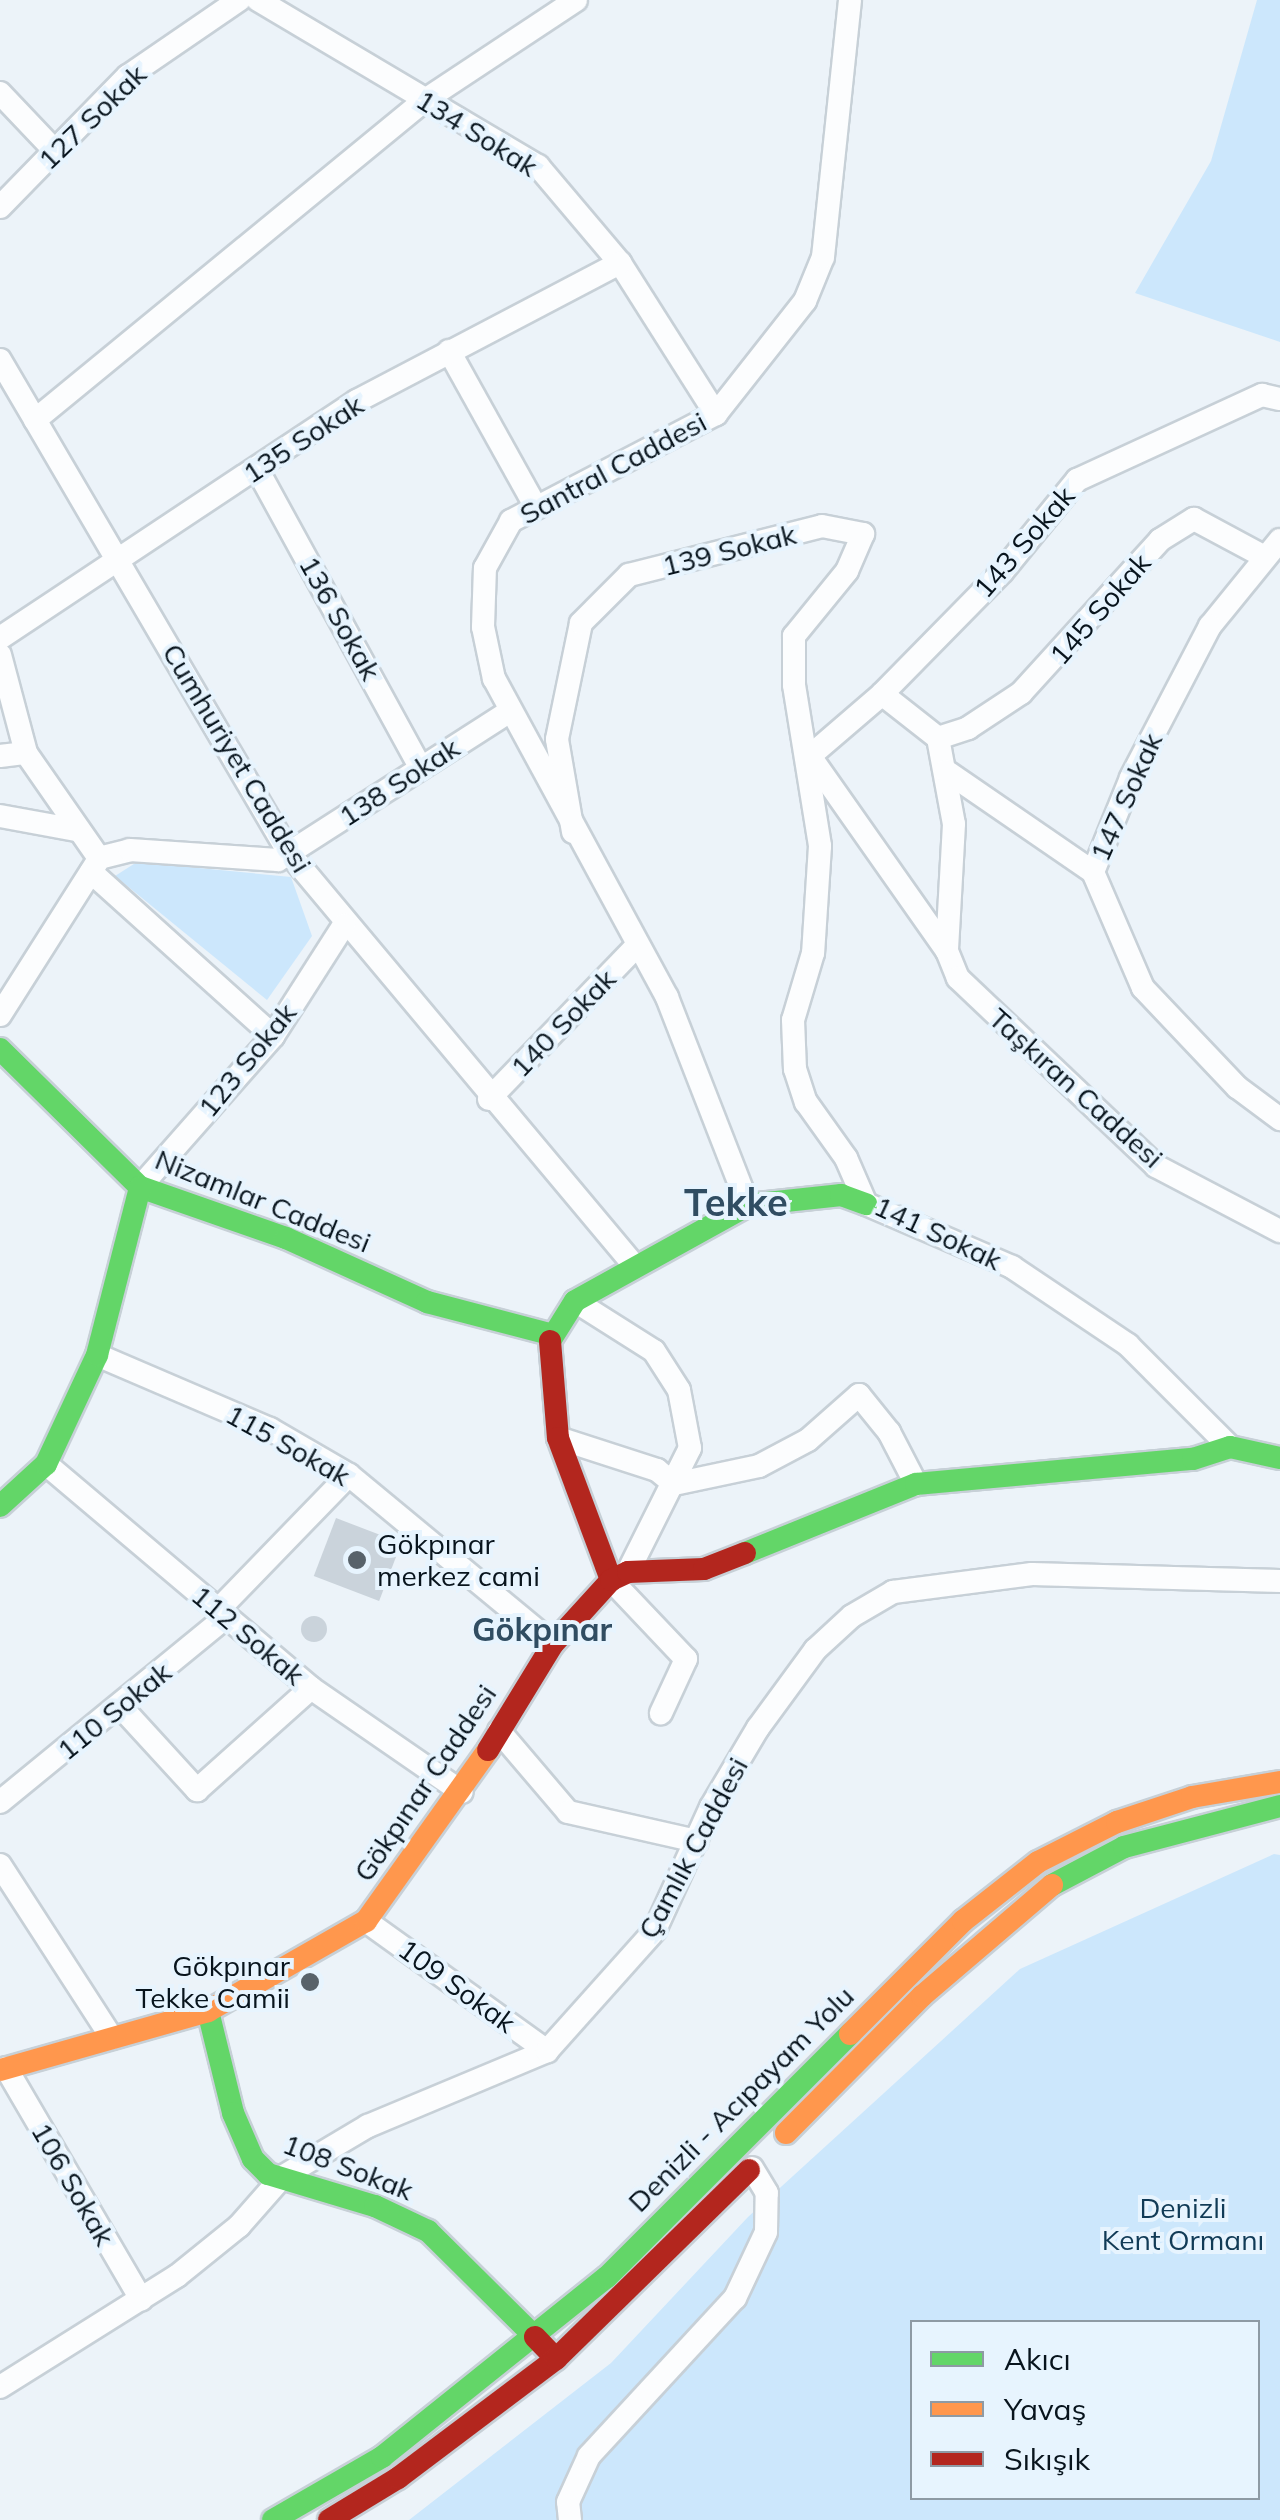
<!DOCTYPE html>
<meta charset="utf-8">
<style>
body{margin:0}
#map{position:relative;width:1280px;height:2520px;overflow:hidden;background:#ecf3f9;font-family:Mulish,sans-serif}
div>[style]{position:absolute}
.green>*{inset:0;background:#cce7fc}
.building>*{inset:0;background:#cad3db;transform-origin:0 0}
.round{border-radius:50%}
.roads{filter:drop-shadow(2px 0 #c7d0d7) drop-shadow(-2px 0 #c7d0d7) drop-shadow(0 2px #c7d0d7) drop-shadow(0 -2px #c7d0d7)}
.street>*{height:22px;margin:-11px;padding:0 11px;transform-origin:11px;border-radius:11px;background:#fcfdfe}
.fast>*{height:22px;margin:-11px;padding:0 11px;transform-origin:11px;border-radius:11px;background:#63d668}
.slow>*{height:22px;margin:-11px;padding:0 11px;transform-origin:11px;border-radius:11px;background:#ff974d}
.jam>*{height:22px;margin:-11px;padding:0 11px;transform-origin:11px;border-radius:11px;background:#b3261e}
.dots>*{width:28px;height:28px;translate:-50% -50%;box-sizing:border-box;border:5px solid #e7f4fe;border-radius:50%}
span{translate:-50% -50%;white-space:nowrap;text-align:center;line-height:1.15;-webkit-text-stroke:8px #e7f4fe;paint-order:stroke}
.street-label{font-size:28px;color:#08141d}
.poi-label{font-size:28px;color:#08141d}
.left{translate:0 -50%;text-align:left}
.right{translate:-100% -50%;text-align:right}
.park-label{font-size:28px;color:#113b56}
.quarter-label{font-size:32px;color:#304d62;font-weight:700}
.district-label{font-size:38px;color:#304d62;font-weight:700}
.legend{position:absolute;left:910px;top:2320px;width:350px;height:180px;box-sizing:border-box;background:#e7f4fe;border:2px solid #8e9aa4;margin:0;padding:12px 18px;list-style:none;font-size:30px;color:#08141d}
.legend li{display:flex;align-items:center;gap:20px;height:50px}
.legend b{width:50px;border:2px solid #8e9aa4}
</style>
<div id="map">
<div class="green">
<i style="clip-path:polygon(1257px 0,1280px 0,1280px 342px,1135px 293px,1211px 161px)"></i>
<i style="clip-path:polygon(137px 862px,291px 877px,312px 936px,267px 1000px,115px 876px)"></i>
<i style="clip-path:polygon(evenodd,1274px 1854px,1280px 1855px,1280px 2520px,409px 2520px,611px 2363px,748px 2217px,1020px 1969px,1274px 1854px,912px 2322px,1258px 2322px,1258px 2498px,912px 2498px,912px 2322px)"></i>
</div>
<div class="building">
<i style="left:336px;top:1518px;width:70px;height:62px;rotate:21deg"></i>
<i class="round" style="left:301px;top:1616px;width:26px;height:26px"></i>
</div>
<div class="roads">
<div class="street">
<i style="left:258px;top:0;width:326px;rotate:30.7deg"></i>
<i style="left:538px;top:166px;width:127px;rotate:49.8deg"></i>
<i style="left:620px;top:263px;width:179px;rotate:57.6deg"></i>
<i style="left:0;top:93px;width:80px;rotate:46.5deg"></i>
<i style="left:0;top:207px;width:183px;rotate:-45.7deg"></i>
<i style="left:128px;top:76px;width:135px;rotate:-34.4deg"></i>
<i style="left:449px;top:351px;width:179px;rotate:60.9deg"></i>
<i style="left:0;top:360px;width:571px;rotate:59.62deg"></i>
<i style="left:289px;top:853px;width:536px;rotate:50.07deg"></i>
<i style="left:35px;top:420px;width:504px;rotate:-39.37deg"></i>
<i style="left:425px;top:100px;width:181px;rotate:-33.5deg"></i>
<i style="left:257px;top:469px;width:341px;rotate:61.3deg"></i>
<i style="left:1280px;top:540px;width:111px;rotate:129.1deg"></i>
<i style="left:1210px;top:626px;width:171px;rotate:117.5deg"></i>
<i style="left:1131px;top:778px;width:101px;rotate:112deg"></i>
<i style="left:1093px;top:872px;width:126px;rotate:66.7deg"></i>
<i style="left:1143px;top:988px;width:137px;rotate:46.5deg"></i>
<i style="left:1237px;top:1087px;width:54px;rotate:36.7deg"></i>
<i style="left:0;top:638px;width:429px;rotate:-33.6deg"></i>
<i style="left:357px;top:401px;width:297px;rotate:-27.7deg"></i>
<i style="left:0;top:655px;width:101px;rotate:75.1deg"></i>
<i style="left:26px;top:753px;width:128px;rotate:55.2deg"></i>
<i style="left:882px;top:694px;width:71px;rotate:38.2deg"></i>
<i style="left:938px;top:738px;width:87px;rotate:79.5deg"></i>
<i style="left:954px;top:824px;width:127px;rotate:93.2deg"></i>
<i style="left:938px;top:738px;width:32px;rotate:-18deg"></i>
<i style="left:968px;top:728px;width:64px;rotate:-33.4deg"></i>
<i style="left:1021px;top:693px;width:207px;rotate:-47.7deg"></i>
<i style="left:1160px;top:540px;width:40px;rotate:-32deg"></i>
<i style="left:1194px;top:519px;width:78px;rotate:28.2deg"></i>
<i style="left:0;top:756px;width:26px;rotate:-7deg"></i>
<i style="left:810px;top:756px;width:95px;rotate:-40.7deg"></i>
<i style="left:882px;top:694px;width:171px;rotate:-45.5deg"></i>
<i style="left:1002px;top:572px;width:119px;rotate:-50.8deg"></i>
<i style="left:1077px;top:480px;width:204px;rotate:-24.7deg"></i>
<i style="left:1262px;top:395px;width:18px;rotate:13deg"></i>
<i style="left:812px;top:759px;width:235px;rotate:54.9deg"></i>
<i style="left:947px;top:951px;width:29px;rotate:68deg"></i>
<i style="left:958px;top:978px;width:273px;rotate:43.5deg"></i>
<i style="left:1156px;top:1166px;width:140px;rotate:27.7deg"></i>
<i style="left:946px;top:771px;width:178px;rotate:34.5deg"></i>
<i style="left:0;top:816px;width:77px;rotate:10.4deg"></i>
<i style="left:573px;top:832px;width:94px;rotate:-99.8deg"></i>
<i style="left:557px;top:739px;width:118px;rotate:-78.3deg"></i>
<i style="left:581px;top:623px;width:68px;rotate:-45deg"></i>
<i style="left:629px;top:575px;width:199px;rotate:-14.2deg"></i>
<i style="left:822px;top:526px;width:42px;rotate:11deg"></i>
<i style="left:863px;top:534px;width:40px;rotate:113.4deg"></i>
<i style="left:847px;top:571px;width:84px;rotate:129.2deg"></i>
<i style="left:794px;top:636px;width:49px;rotate:90deg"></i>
<i style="left:794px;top:685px;width:163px;rotate:80.8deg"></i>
<i style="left:820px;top:846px;width:107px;rotate:93.7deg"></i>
<i style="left:813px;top:953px;width:70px;rotate:106.6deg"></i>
<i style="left:793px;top:1020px;width:49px;rotate:87.7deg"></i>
<i style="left:795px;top:1069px;width:35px;rotate:72deg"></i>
<i style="left:806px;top:1102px;width:69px;rotate:54.5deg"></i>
<i style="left:846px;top:1158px;width:50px;rotate:66.5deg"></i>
<i style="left:866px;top:1204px;width:159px;rotate:23.3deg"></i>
<i style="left:1012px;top:1267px;width:140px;rotate:33.9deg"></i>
<i style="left:1128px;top:1345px;width:144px;rotate:45deg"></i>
<i style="left:99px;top:858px;width:32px;rotate:-14deg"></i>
<i style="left:130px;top:850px;width:148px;rotate:3.9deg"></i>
<i style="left:278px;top:860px;width:276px;rotate:-32.7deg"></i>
<i style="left:91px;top:872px;width:245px;rotate:42deg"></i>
<i style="left:0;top:1015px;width:181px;rotate:-57.6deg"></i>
<i style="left:489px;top:1099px;width:211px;rotate:-46deg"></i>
<i style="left:140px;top:1187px;width:201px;rotate:-48.6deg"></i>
<i style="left:273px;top:1036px;width:132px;rotate:-57.4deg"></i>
<i style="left:748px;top:1205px;width:223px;rotate:-111.3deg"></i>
<i style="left:667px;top:997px;width:362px;rotate:-118.5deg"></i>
<i style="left:494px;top:679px;width:53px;rotate:-101.9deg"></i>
<i style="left:483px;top:627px;width:59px;rotate:-88.1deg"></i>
<i style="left:485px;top:568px;width:54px;rotate:-61deg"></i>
<i style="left:511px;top:521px;width:231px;rotate:-27.6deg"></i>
<i style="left:716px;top:414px;width:144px;rotate:-51.8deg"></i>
<i style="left:805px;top:301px;width:48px;rotate:-67.8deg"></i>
<i style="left:823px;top:257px;width:258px;rotate:-84deg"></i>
<i style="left:575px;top:1301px;width:93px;rotate:32.3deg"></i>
<i style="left:654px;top:1351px;width:46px;rotate:57.3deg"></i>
<i style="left:679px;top:1390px;width:59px;rotate:79.3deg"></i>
<i style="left:690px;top:1448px;width:139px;rotate:116.6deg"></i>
<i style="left:97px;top:1355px;width:188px;rotate:23.2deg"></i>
<i style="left:270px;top:1429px;width:91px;rotate:30.2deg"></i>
<i style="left:349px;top:1475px;width:265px;rotate:39.6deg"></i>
<i style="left:558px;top:1438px;width:104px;rotate:17.9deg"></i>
<i style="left:657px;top:1470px;width:22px;rotate:39deg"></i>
<i style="left:46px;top:1464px;width:347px;rotate:40.2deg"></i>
<i style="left:311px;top:1688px;width:183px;rotate:34.6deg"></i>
<i style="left:674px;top:1484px;width:87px;rotate:-12deg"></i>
<i style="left:759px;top:1466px;width:55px;rotate:-28deg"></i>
<i style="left:808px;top:1440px;width:68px;rotate:-41.4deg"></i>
<i style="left:859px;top:1395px;width:48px;rotate:51deg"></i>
<i style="left:889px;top:1432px;width:59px;rotate:62.6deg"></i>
<i style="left:611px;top:1580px;width:109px;rotate:46.5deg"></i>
<i style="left:686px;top:1659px;width:60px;rotate:114.8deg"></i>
<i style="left:218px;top:1610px;width:188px;rotate:-45.9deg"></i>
<i style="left:121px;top:1707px;width:113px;rotate:47.5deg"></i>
<i style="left:197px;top:1790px;width:153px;rotate:-41.8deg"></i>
<i style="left:499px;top:1731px;width:106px;rotate:49.6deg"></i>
<i style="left:568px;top:1812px;width:132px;rotate:12.7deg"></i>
<i style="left:0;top:1802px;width:292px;rotate:-39.3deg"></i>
<i style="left:0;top:1865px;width:206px;rotate:57.1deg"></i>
<i style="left:366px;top:1921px;width:223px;rotate:35.7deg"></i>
<i style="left:6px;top:2068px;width:268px;rotate:59.7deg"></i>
<i style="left:0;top:2387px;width:209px;rotate:-32.1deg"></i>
<i style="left:177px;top:2276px;width:80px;rotate:-38.9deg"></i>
<i style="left:239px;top:2226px;width:65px;rotate:-48.7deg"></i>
<i style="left:282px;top:2177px;width:100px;rotate:-30.7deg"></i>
<i style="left:368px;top:2126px;width:194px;rotate:-22.7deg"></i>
<i style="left:547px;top:2051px;width:162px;rotate:-48.2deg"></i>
<i style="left:655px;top:1930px;width:135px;rotate:-65.5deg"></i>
<i style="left:711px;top:1807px;width:92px;rotate:-59.3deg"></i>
<i style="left:758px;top:1728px;width:97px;rotate:-53.8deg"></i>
<i style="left:815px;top:1650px;width:50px;rotate:-42.6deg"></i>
<i style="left:852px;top:1616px;width:48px;rotate:-30.3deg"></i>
<i style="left:893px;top:1592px;width:140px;rotate:-7.4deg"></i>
<i style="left:1032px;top:1574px;width:248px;rotate:1.6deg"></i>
<i style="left:570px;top:2520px;width:18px;rotate:-96deg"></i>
<i style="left:568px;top:2502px;width:51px;rotate:-65.5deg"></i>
<i style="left:589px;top:2456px;width:215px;rotate:-47.3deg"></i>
<i style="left:735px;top:2298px;width:73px;rotate:-64.8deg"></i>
<i style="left:766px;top:2232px;width:39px;rotate:-89deg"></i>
<i style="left:767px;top:2193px;width:29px;rotate:-121deg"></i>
</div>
<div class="fast">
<i style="left:0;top:1049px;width:197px;rotate:44.6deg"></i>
<i style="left:140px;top:1187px;width:155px;rotate:19.3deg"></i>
<i style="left:286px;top:1238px;width:155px;rotate:24.4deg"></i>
<i style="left:427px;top:1302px;width:126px;rotate:14.7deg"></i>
<i style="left:550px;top:1341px;width:47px;rotate:-58deg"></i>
<i style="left:575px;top:1301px;width:198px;rotate:-29deg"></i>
<i style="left:748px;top:1205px;width:94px;rotate:-6.1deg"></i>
<i style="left:841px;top:1195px;width:27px;rotate:20deg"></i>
<i style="left:0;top:1506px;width:62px;rotate:-42.4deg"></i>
<i style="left:46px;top:1464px;width:120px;rotate:-64.9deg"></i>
<i style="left:97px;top:1355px;width:173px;rotate:-75.6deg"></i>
<i style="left:745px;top:1553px;width:184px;rotate:-22deg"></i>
<i style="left:916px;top:1484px;width:278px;rotate:-5.2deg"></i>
<i style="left:1193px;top:1459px;width:39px;rotate:-18deg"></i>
<i style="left:1230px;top:1447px;width:51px;rotate:12.4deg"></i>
<i style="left:1052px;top:1885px;width:81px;rotate:-27.8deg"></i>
<i style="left:1124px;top:1847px;width:161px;rotate:-14.7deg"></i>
<i style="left:208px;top:2011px;width:105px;rotate:76.2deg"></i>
<i style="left:233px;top:2113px;width:50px;rotate:66.5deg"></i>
<i style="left:253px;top:2159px;width:21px;rotate:45deg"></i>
<i style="left:268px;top:2174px;width:112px;rotate:16.7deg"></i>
<i style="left:375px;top:2206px;width:59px;rotate:25.3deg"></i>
<i style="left:428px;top:2231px;width:151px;rotate:44.7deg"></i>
<i style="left:273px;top:2520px;width:126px;rotate:-30deg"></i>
<i style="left:382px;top:2457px;width:288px;rotate:-38.7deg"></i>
<i style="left:607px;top:2277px;width:344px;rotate:-45deg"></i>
</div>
<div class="slow">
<i style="left:850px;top:2034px;width:160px;rotate:-45deg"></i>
<i style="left:963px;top:1921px;width:95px;rotate:-38.2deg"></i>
<i style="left:1038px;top:1862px;width:89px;rotate:-26.9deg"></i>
<i style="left:1117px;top:1822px;width:79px;rotate:-18.4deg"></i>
<i style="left:1192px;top:1797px;width:89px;rotate:-9.7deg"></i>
<i style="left:0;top:2070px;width:216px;rotate:-15.8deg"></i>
<i style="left:208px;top:2011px;width:182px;rotate:-29.7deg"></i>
<i style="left:366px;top:1921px;width:210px;rotate:-54.5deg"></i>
<i style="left:786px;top:2133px;width:193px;rotate:-45.2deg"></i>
<i style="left:922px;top:1996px;width:171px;rotate:-40.5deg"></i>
</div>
<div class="jam">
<i style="left:550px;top:1341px;width:97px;rotate:85.3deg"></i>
<i style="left:558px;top:1438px;width:152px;rotate:69.5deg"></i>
<i style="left:488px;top:1750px;width:124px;rotate:-58.5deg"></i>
<i style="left:553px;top:1644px;width:86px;rotate:-47.8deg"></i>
<i style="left:611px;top:1580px;width:19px;rotate:-25deg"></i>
<i style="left:628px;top:1572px;width:76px;rotate:-2.3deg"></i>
<i style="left:704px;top:1569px;width:44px;rotate:-21.3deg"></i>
<i style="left:535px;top:2337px;width:30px;rotate:46deg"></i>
<i style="left:329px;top:2520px;width:81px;rotate:-31.3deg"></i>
<i style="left:398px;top:2478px;width:198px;rotate:-37deg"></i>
<i style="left:556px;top:2359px;width:270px;rotate:-44.4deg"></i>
</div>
</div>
<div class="dots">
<i style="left:357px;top:1560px;background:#58626a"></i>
<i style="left:310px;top:1982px;background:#58626a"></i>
</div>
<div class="street-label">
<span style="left:92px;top:117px;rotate:-44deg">127 Sokak</span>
<span style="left:477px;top:133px;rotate:32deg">134 Sokak</span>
<span style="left:303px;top:439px;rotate:-33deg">135 Sokak</span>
<span style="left:613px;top:468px;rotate:-28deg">Santral Caddesi</span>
<span style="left:1024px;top:542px;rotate:-49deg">143 Sokak</span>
<span style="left:729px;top:550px;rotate:-14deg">139 Sokak</span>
<span style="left:1100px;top:609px;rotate:-49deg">145 Sokak</span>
<span style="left:340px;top:618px;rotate:61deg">136 Sokak</span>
<span style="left:237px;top:758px;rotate:59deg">Cumhuriyet Caddesi</span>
<span style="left:399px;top:782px;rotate:-33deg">138 Sokak</span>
<span style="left:1126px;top:797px;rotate:-66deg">147 Sokak</span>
<span style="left:563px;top:1023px;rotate:-46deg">140 Sokak</span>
<span style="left:247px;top:1060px;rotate:-51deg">123 Sokak</span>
<span style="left:1076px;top:1088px;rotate:42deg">Taşkıran Caddesi</span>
<span style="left:263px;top:1201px;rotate:22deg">Nizamlar Caddesi</span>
<span style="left:938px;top:1233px;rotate:25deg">141 Sokak</span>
<span style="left:288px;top:1445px;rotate:29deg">115 Sokak</span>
<span style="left:248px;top:1635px;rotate:40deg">112 Sokak</span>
<span style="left:114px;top:1711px;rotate:-39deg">110 Sokak</span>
<span style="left:425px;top:1783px;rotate:-56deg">Gökpınar Caddesi</span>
<span style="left:693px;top:1848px;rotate:-62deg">Çamlık Caddesi</span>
<span style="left:457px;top:1986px;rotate:36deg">109 Sokak</span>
<span style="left:741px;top:2099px;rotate:-45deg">Denizli - Acıpayam Yolu</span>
<span style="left:348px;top:2167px;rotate:21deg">108 Sokak</span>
<span style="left:73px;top:2184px;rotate:60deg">106 Sokak</span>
</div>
<div class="poi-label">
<span class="left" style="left:377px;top:1560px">Gökpınar<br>merkez cami</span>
<span class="right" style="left:290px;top:1982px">Gökpınar<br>Tekke Camii</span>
</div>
<div class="park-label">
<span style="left:1183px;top:2224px">Denizli<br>Kent Ormanı</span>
</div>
<div class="quarter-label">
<span style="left:542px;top:1629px">Gökpınar</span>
</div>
<div class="district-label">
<span style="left:736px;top:1203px">Tekke</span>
</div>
<ul class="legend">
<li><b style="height:12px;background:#63d668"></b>Akıcı</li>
<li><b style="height:12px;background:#ff974d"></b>Yavaş</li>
<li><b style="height:12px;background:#b3261e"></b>Sıkışık</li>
</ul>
</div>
